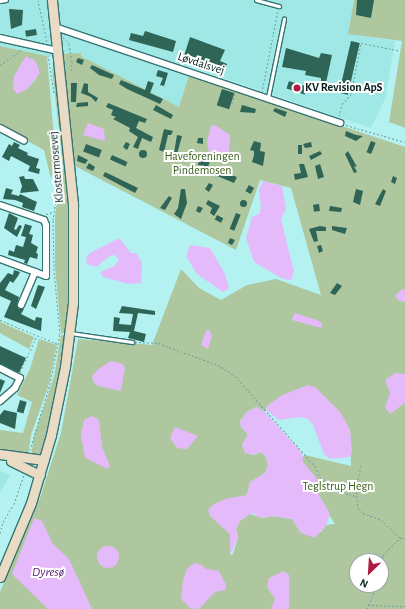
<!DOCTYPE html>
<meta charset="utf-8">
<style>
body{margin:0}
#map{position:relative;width:405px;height:609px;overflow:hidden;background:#b3f2f0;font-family:"Alegreya Sans",sans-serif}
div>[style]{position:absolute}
.built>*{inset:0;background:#9fe8e6}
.green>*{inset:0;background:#aec79f}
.water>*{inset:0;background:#e4bafb}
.round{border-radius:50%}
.building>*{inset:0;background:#2e6556;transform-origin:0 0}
.path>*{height:1px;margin-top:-0.5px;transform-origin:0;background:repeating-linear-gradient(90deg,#70a1a0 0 2px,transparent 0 4px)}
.roads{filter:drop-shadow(1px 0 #377473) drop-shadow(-1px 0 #377473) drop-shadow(0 1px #377473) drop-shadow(0 -1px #377473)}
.lane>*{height:3px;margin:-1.5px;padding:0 1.5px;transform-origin:1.5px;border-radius:1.5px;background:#fff}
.street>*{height:6px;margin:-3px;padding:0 3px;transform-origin:3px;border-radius:3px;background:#fff}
.secondary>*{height:9px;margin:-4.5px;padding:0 4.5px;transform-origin:4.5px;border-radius:4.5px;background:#eadbc5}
.dots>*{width:11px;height:11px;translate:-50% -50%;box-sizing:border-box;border:2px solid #fff;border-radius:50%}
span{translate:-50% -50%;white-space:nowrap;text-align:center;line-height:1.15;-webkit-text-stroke:4px #fff;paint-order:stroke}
.street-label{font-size:12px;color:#041e1d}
.poi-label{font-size:12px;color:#041e1d;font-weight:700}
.left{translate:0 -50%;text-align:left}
.park-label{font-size:12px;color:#3c601e}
.water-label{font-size:13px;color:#582570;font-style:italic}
.north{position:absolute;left:349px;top:553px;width:40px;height:40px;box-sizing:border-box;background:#fff;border:1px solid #9ba5a5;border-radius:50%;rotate:205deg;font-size:11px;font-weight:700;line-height:16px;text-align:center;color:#041e1d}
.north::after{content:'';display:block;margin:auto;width:14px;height:18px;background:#af1b42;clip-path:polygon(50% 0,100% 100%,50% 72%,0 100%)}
</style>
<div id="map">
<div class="built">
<i style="clip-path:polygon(0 0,354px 0,348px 34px,395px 41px,385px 99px,371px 128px,191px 67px,179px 108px,81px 56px,47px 56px,0 46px)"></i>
<i style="clip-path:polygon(0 471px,10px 475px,0 493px)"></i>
</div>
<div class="green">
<i style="clip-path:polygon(354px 0,405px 0,405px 128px,389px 122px,402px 41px,348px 34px)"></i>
<i style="clip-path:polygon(evenodd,0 46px,47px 56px,56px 161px,51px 179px,44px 150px,0 126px,0 46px,32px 59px,36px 62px,36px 79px,27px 89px,18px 69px,23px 62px,32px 59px)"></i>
<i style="clip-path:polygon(evenodd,81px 53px,81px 56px,179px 107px,189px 75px,405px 147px,405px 609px,0 609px,0 592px,40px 498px,61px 433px,78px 339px,152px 345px,181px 269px,199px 288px,221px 300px,247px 285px,276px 279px,321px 295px,291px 188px,260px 180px,236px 250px,75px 166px,63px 54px,81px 53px,267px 406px,350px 430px,351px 466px,305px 455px,295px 462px,335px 524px,326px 525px,321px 532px,301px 533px,292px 519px,271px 516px,264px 518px,250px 514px,240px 521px,236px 529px,238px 538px,233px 554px,230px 555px,230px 534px,217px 521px,238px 497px,247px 496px,250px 482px,265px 473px,268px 465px,266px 457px,261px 452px,253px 455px,242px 445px,248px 434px,241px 427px,240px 421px,247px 412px,256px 407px,265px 412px,267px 406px,81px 53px,357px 561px,381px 561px,381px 585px,357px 585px,357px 561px)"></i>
<i style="clip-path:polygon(52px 68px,55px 69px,70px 228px,69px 303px,66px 333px,61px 333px,55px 267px,55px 215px,63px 167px)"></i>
<i style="clip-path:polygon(0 322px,34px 337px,29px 349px,0 333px)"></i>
<i style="clip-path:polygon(66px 334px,56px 399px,43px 454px,31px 456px,34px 436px,54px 377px,61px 335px)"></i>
<i style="clip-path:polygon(39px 339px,57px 345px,49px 384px,31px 435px,28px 456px,0 450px,0 430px,23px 433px,32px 402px,17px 395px,30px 369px)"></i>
</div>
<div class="water">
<i style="clip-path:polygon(26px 56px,36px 62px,40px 73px,27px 89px,17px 94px,13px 89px,14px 76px)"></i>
<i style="clip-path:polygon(88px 123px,104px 129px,105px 141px,83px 135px)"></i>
<i style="clip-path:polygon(215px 125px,230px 135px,229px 151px,224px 161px,215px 158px,209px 152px,207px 142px,211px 126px)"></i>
<i style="clip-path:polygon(263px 181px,282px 186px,286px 209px,281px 219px,294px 272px,291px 280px,283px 279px,254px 262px,246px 238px,252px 217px,259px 214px,261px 208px,259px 189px)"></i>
<i style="clip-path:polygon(119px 238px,131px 253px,136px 253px,142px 262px,141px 283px,128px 284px,103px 277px,100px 272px,114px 266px,119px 260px,115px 255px,110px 256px,96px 267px,87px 264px,86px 258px,90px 253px)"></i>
<i style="clip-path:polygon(190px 245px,210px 248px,225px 274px,229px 288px,223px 292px,197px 274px,186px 256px)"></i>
<i style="clip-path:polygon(402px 289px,405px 290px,405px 302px,398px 300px,395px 296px)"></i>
<i style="clip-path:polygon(294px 313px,317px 320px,322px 323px,321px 328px,292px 320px)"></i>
<i style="clip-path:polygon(206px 330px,210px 331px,212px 336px,208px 349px,201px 345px)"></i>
<i style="clip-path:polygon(111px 361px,123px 364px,125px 368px,121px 391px,98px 386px,93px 382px,92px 376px,97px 370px)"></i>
<i style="clip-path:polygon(395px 373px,405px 374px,405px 403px,390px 414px,385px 408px,390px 393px,385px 380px)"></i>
<i style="clip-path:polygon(308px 385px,315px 387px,341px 413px,350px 430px,352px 452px,350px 457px,330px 459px,324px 454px,313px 425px,308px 419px,300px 417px,279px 420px,266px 410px,267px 406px,282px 395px)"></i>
<i style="clip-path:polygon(256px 407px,265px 412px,302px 453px,303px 462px,317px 479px,315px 488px,330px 514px,326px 525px,315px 538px,301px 533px,292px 519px,271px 516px,259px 518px,254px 513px,250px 514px,240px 521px,236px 529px,238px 538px,230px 555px,230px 534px,210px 516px,208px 510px,214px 504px,225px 499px,247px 495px,250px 482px,265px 473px,268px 465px,266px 457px,261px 452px,253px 455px,245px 453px,242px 445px,248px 434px,241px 427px,240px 421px,247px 412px)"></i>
<i style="clip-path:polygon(92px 416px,99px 420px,102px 447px,110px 466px,107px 469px,86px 458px,84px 453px,81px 435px,84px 420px)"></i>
<i style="clip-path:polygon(175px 427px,198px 436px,187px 449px,177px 448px,170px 438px)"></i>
<i style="clip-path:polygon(34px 518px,42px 521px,53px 544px,69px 559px,92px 609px,48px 609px,12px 574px)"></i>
<i class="round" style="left:97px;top:546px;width:22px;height:22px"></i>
<i style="clip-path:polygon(194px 563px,202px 565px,206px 569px,219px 571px,226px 585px,225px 590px,215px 592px,199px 609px,190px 608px,181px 599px,183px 580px,187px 569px)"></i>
<i style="clip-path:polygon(284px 571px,289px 575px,289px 607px,288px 609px,271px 609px,275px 599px,267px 587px,269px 578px)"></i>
</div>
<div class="building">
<i style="clip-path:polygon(357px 0,374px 0,371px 18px,356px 15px)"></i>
<i style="clip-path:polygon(9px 9px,23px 10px,22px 25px,11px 29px)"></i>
<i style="left:36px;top:29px;width:6px;height:11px;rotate:81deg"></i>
<i style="clip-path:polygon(145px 31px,176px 41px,173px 52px,129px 40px,131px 33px,143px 36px)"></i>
<i style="clip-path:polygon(190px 37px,225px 50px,220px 61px,227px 64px,224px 72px,183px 59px)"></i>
<i style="left:351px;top:41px;width:9px;height:53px;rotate:13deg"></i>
<i style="clip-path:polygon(286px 48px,319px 58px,321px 53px,332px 55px,326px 83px,321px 82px,321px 78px,305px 75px,306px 71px,282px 67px)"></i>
<i style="clip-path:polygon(78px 58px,84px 60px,82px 65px,76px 62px)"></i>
<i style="clip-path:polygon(92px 65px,114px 75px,112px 79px,99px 75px,90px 68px)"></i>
<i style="clip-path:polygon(158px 70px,168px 73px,164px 86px,160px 85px,163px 78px,156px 76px)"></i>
<i style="clip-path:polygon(121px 80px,145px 90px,148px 81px,154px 83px,150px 93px,163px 99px,160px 104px,127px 89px,119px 84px)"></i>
<i style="left:289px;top:81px;width:19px;height:8px;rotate:18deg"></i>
<i style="clip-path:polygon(71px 83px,77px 83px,76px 102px,71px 102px)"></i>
<i style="clip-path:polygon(84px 83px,88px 84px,88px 92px,98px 98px,96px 102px,91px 97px,81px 93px)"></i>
<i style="left:222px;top:89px;width:13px;height:17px;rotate:18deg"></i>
<i style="clip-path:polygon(88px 102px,88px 106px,76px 107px,77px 103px)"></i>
<i style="clip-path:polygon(108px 103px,147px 119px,145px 123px,139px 121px,136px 128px,153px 137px,151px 142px,142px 138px,138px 149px,133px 147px,138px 137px,129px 131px,130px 128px,113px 119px,116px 117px,111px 115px,113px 110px,106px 107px)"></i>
<i style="clip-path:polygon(156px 105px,173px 115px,171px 119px,153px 110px)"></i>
<i style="clip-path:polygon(242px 105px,256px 109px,255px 113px,240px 112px)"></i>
<i style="clip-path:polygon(275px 108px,287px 112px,285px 117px,273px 111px)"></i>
<i style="clip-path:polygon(164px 129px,173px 131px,171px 135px,168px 135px,164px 152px,159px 150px)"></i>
<i style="clip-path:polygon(346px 131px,356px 135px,363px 136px,356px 141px,345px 136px)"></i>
<i style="clip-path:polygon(177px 135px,182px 136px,177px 154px,174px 153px)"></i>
<i style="clip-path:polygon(198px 138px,203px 138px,203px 144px,197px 143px)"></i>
<i style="clip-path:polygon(254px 141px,261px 143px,260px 151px,265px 152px,263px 166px,252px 162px,254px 155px,254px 151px,250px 150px)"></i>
<i style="left:371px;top:141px;width:5px;height:12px;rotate:22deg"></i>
<i style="clip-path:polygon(14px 142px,20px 145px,18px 148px,28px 153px,27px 155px,39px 159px,36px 168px,40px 169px,39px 174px,28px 171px,30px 166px,11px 156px,9px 161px,2px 157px,9px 144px,12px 146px)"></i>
<i style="clip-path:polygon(126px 142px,130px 144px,127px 150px,123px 147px)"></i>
<i style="clip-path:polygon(311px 142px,312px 147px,305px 148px,303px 144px)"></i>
<i style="left:86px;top:144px;width:17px;height:8px;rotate:21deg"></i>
<i style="left:298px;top:145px;width:4px;height:9px"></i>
<i class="round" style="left:139px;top:150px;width:8px;height:8px"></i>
<i style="clip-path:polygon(320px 151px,322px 154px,311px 160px,309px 156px)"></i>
<i style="clip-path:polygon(348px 151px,357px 167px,354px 166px,357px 172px,354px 173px,345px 154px)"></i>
<i style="clip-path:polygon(78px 155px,88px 160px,85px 164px,77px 161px)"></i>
<i style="left:112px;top:155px;width:17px;height:5px;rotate:24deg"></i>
<i style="clip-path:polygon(180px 156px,179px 162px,168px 162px,168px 158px)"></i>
<i style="clip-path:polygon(199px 159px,210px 161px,208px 167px,237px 177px,234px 183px,203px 170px,205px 166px,198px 165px)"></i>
<i style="clip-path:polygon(89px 163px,95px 167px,93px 171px,86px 168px)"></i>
<i style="clip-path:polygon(299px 164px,304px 164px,308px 177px,295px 180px,294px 174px,301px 173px)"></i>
<i style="clip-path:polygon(320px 164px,324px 177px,318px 179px,315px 166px)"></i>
<i style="clip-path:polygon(182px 167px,186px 167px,187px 174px,182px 174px)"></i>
<i style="clip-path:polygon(105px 172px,138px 188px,135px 193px,103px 176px)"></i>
<i style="clip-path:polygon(24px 176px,25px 179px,33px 179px,39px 191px,20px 193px,22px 186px,19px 177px)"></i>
<i style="clip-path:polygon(393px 176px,397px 178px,395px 184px,391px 182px)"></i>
<i style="clip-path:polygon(209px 183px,213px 185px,209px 192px,205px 189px)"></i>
<i style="left:249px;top:185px;width:6px;height:7px;rotate:31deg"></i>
<i style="clip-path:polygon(6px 188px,13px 190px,11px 194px,19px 196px,20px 194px,37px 202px,34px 211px,22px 207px,23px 203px,15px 200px,3px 199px)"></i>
<i style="clip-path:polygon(181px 189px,185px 189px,187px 203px,181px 219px,174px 214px,178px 208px)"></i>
<i style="clip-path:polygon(356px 189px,363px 191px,360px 205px,353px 202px)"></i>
<i style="clip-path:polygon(383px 189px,386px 191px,380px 206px,375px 204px)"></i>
<i style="clip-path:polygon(169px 196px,172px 198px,165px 210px,160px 208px)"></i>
<i class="round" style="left:239.5px;top:199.5px;width:7px;height:7px"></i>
<i style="clip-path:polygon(208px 200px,220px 206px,214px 216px,210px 213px,212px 208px,206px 204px)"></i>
<i style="left:319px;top:204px;width:7px;height:6px;rotate:82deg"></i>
<i style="clip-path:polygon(198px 206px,203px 208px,200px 213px,196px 211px)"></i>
<i style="clip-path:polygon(330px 206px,342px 208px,341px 212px,329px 211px)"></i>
<i style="clip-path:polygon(9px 213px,18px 218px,14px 229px,16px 230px,19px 225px,22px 226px,17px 237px,4px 228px)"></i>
<i style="left:236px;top:213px;width:5px;height:17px;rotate:22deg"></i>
<i style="left:217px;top:215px;width:7px;height:5px;rotate:27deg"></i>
<i style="clip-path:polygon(25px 224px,32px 226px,29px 234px,33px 235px,31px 243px,38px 247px,36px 253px,38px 254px,37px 259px,30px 257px,27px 264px,24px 263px,25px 260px,8px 255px,9px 250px,14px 252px,16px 245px,23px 247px,26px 237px,21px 236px)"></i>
<i style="clip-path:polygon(320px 226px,326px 227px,326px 231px,316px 231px,318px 241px,314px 242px,309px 229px)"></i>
<i style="clip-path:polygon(332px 226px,347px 228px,345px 234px,332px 230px)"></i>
<i style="clip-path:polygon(230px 238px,235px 240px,232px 245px,228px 243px)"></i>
<i style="clip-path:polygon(321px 245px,323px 251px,319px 253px,317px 246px)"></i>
<i style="clip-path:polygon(14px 270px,20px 272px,18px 276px,13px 283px,10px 281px,5px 290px,19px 297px,17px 305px,19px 309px,24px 309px,21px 314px,35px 321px,36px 317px,42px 318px,41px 331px,4px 317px,11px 301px,0 296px,0 283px,8px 273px,13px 275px)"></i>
<i style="clip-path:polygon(337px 283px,342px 286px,335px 295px,330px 293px)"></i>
<i style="clip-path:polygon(38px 285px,45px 287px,36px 309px,31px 306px)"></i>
<i style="clip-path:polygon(122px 306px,155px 311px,155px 315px,138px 313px,134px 331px,146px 334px,144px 342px,128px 338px,130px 332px,113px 331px,114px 317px,120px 318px,119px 324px,131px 325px,133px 314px,119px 313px)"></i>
<i style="clip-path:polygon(0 346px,26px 358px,19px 373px,0 364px)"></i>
<i style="clip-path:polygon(0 379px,5px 381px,0 393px)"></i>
<i style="left:20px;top:400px;width:7px;height:12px;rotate:16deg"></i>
<i style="clip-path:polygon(4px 410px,17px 413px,15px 429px,0 423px,0 415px)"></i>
</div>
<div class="path">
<i style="left:38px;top:0;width:43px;rotate:77.9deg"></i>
<i style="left:63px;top:37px;width:9px;rotate:49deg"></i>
<i style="left:69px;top:44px;width:17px;rotate:80deg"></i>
<i style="left:72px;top:61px;width:11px;rotate:95deg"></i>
<i style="left:48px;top:55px;width:39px;rotate:81deg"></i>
<i style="left:0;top:65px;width:28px;rotate:-35deg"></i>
<i style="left:262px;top:92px;width:84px;rotate:-79deg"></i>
<i style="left:232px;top:103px;width:9px;rotate:-72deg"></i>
<i style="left:339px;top:116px;width:12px;rotate:-76deg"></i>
<i style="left:342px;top:104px;width:13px;rotate:-48deg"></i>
<i style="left:351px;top:94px;width:52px;rotate:-78.9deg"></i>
<i style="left:361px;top:43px;width:38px;rotate:11deg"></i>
<i style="left:346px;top:125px;width:61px;rotate:16.1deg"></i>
<i style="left:46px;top:214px;width:8px;rotate:-14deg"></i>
<i style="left:0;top:320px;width:63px;rotate:22.5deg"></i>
<i style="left:135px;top:342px;width:23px;rotate:2deg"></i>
<i style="left:158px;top:343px;width:64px;rotate:20.1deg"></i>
<i style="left:218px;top:365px;width:20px;rotate:33deg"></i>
<i style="left:235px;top:376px;width:120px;rotate:48.4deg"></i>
<i style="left:315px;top:466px;width:13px;rotate:67deg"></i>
<i style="left:320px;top:478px;width:22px;rotate:36deg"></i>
<i style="left:338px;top:491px;width:19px;rotate:16deg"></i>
<i style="left:20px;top:372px;width:38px;rotate:-65deg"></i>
<i style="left:30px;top:450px;width:69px;rotate:-73.1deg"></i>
<i style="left:50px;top:384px;width:51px;rotate:-78.7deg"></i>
<i style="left:60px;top:334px;width:64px;rotate:-95.4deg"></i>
<i style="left:54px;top:270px;width:50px;rotate:-91.1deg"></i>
<i style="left:53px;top:220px;width:55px;rotate:-81.6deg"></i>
<i style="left:61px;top:166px;width:23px;rotate:-95deg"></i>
<i style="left:361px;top:466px;width:23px;rotate:103deg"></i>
<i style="left:356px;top:488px;width:20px;rotate:84deg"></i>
<i style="left:358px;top:508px;width:7px;rotate:45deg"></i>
<i style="left:363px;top:513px;width:19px;rotate:21deg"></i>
<i style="left:381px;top:520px;width:26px;rotate:43deg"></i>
<i style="left:400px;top:538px;width:5px"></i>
<i style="left:0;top:533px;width:11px;rotate:-75deg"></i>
<i style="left:3px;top:522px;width:21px;rotate:-59deg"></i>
<i style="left:14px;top:504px;width:31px;rotate:-71deg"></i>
<i style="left:381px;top:561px;width:6px;rotate:-72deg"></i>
<i style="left:383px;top:555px;width:23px;rotate:-45deg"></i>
<i style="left:368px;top:605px;width:37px;rotate:2deg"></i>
<i style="left:367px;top:609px;width:26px;rotate:-67deg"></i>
</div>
<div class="roads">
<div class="lane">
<i style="left:256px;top:0;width:24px;rotate:15deg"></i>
<i style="left:0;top:1px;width:6px;rotate:-9deg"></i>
<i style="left:268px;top:97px;width:80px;rotate:-78.4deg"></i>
<i style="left:70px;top:333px;width:63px;rotate:8.3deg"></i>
</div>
<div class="street">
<i style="left:55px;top:27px;width:301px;rotate:18.6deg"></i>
<i style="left:0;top:38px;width:59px;rotate:12.6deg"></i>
<i style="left:0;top:128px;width:27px;rotate:28deg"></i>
<i style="left:0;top:205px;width:46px;rotate:18.8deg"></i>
<i style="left:44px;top:220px;width:5px;rotate:68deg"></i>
<i style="left:46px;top:225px;width:51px;rotate:90deg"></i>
<i style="left:46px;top:276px;width:49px;rotate:-159.7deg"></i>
<i style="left:21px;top:305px;width:36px;rotate:-67deg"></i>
<i style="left:0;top:368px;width:22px;rotate:27deg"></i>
<i style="left:20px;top:378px;width:11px;rotate:117deg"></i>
<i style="left:15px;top:388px;width:20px;rotate:139deg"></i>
</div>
<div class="secondary">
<i style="left:0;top:454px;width:44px;rotate:7.8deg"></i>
<i style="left:11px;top:461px;width:32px;rotate:26deg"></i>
<i style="left:0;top:577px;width:80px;rotate:-67.3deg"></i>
<i style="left:31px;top:503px;width:71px;rotate:-73.6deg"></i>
<i style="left:51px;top:435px;width:69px;rotate:-78.4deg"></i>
<i style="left:65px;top:367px;width:64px;rotate:-82.9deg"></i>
<i style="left:73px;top:303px;width:99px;rotate:-90deg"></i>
<i style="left:73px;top:204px;width:205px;rotate:-95.9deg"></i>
</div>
</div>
<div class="dots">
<i style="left:297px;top:88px;background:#af1b42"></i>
</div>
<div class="street-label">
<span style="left:201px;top:64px;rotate:18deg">Løvdalsvej</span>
<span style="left:57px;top:167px;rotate:-95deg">Klostermosevej</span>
</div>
<div class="poi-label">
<span class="left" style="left:305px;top:88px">KV Revision ApS</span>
</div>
<div class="park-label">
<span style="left:202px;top:164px">Haveforeningen<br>Pindemosen</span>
<span style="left:338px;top:487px">Teglstrup Hegn</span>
</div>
<div class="water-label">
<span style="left:48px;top:573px">Dyresø</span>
</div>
<div class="north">N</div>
</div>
